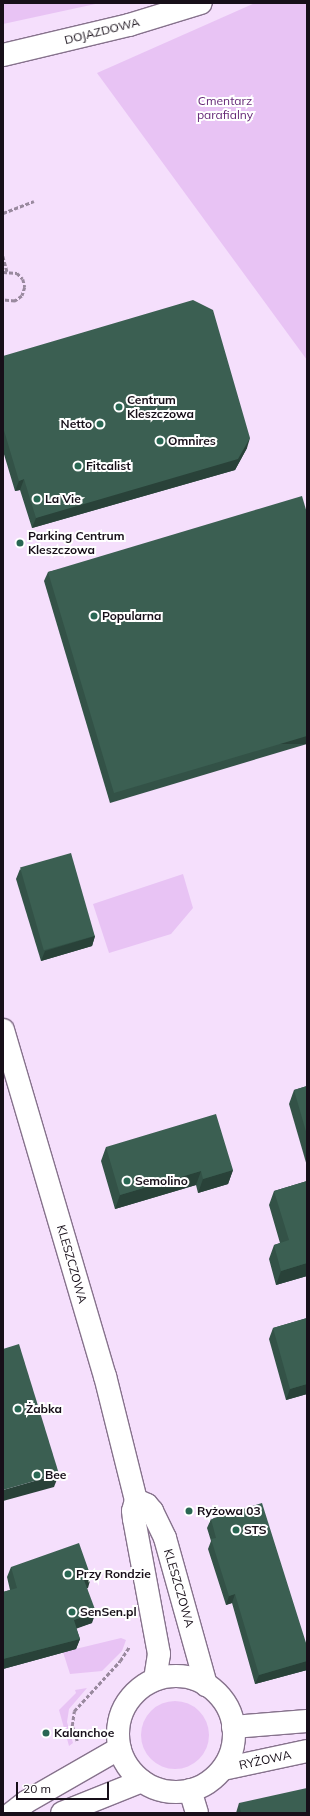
<!DOCTYPE html>
<meta charset="utf-8">
<style>
body{margin:0}
#map{position:relative;width:310px;height:1816px;overflow:hidden;background:#f5dffc;font-family:Mulish,sans-serif}
div>[style]{position:absolute}
.green>*{inset:0;background:#e8c3f4}
.round{border-radius:50%}
.path>*{height:2.5px;margin-top:-1.25px;transform-origin:0;background:repeating-linear-gradient(90deg,#99899e 0 4px,transparent 0 6px)}
.roads{filter:drop-shadow(1px 0 #86728c) drop-shadow(-1px 0 #86728c) drop-shadow(0 1px #86728c) drop-shadow(0 -1px #86728c)}
.street>*{height:22px;margin:-11px;padding:0 11px;transform-origin:11px;border-radius:11px;background:#fff}
.secondary>*{height:22px;margin:-11px;padding:0 11px;transform-origin:11px;border-radius:11px;background:#fff}
.secondary>.ring{margin:-11px;padding:0;box-sizing:content-box;background:none;border:22px solid #fff;border-radius:50%}
.wall>*{inset:0;background:#335247}
.shaded-wall>*{inset:0;background:#294239;transform-origin:0 0}
.building>*{inset:0;background:#3b5f52;transform-origin:0 0}
.dots>*{width:11px;height:11px;translate:-50% -50%;box-sizing:border-box;border:2px solid #fff;border-radius:50%}
span{translate:-50% -50%;white-space:nowrap;text-align:center;line-height:1.15;-webkit-text-stroke:4px #fff;paint-order:stroke}
.street-label{font-size:12px;color:#170f19}
.park-label{font-size:12px;color:#652876}
.poi-label{font-size:12px;color:#170f19;font-weight:700}
.left{translate:0 -50%;text-align:left}
.right{translate:-100% -50%;text-align:right}
.frame{position:absolute;inset:0;border:4px solid #170f19;pointer-events:none}
.scale{position:absolute;left:16px;top:1782px;width:93px;height:18px;box-sizing:border-box;border:2px solid #170f19;border-top:0;padding-left:5px;font-size:12px;line-height:14px;white-space:nowrap;color:#170f19;-webkit-text-stroke:3px #fff;paint-order:stroke}
</style>
<div id="map">
<div class="green">
<i style="clip-path:polygon(3px 3px,100px 3px,3px 24px)"></i>
<i style="clip-path:polygon(255px 3px,307px 3px,307px 360px,97px 73px)"></i>
<i style="clip-path:polygon(183px 874px,193px 908px,171px 934px,109px 953px,93px 904px)"></i>
<i style="clip-path:polygon(121px 1638px,126px 1640px,122px 1651px,102px 1671px,70px 1674px,63px 1652px)"></i>
<i style="clip-path:polygon(87px 1688px,69px 1709px,67px 1722px,73px 1743px,69px 1746px,59px 1710px,76px 1693px,75px 1690px)"></i>
<i class="round" style="left:141px;top:1701px;width:68px;height:68px"></i>
</div>
<div class="path">
<i style="left:3px;top:213px;width:33px;rotate:-21deg"></i>
<i style="left:3px;top:256px;width:16px;rotate:75deg"></i>
<i style="left:3px;top:272px;width:14px;rotate:4deg"></i>
<i style="left:17px;top:273px;width:8px;rotate:45deg"></i>
<i style="left:23px;top:279px;width:8px;rotate:76deg"></i>
<i style="left:25px;top:287px;width:9px;rotate:108deg"></i>
<i style="left:22px;top:296px;width:9px;rotate:144deg"></i>
<i style="left:15px;top:301px;width:12px;rotate:-175deg"></i>
<i style="left:77px;top:1741px;width:16px;rotate:-108deg"></i>
<i style="left:72px;top:1726px;width:15px;rotate:-82deg"></i>
<i style="left:74px;top:1711px;width:68px;rotate:-47.4deg"></i>
<i style="left:120px;top:1661px;width:17px;rotate:-57deg"></i>
</div>
<div class="roads">
<div class="street">
<i style="left:3px;top:55px;width:130px;rotate:-13.4deg"></i>
<i style="left:129px;top:25px;width:75px;rotate:-17deg"></i>
<i style="left:190px;top:1790px;width:24px;rotate:73deg"></i>
</div>
<div class="secondary">
<i style="left:3px;top:1030px;width:361px;rotate:73.6deg"></i>
<i style="left:105px;top:1376px;width:128px;rotate:76deg"></i>
<i style="left:136px;top:1500px;width:11px;rotate:105deg"></i>
<i style="left:133px;top:1511px;width:8px;rotate:83deg"></i>
<i style="left:134px;top:1519px;width:137px;rotate:79.5deg"></i>
<i style="left:159px;top:1654px;width:26px;rotate:99deg"></i>
<i style="left:136px;top:1500px;width:12px;rotate:24deg"></i>
<i style="left:147px;top:1505px;width:8px;rotate:50deg"></i>
<i style="left:152px;top:1511px;width:30px;rotate:64deg"></i>
<i style="left:165px;top:1538px;width:153px;rotate:74.4deg"></i>
<i class="ring" style="left:118px;top:1676px;width:94px;height:94px"></i>
<i style="left:233px;top:1727px;width:74px;rotate:-4.6deg"></i>
<i style="left:223px;top:1769px;width:86px;rotate:-12.1deg"></i>
<i style="left:12px;top:1813px;width:18px;rotate:-38deg"></i>
<i style="left:26px;top:1802px;width:108px;rotate:-29.9deg"></i>
<i style="left:62px;top:1813px;width:86px;rotate:-21.8deg"></i>
</div>
</div>
<div class="wall">
<i style="clip-path:polygon(3px 356px,247px 448px,235px 470px,32px 528px,20px 490px,15px 491px,3px 451px)"></i>
<i style="clip-path:polygon(307px 513px,307px 744px,110px 803px,44px 581px,48px 572px)"></i>
<i style="clip-path:polygon(20px 869px,95px 936px,92px 946px,41px 961px,16px 879px)"></i>
<i style="clip-path:polygon(307px 1086px,307px 1166px,289px 1104px,294px 1090px)"></i>
<i style="clip-path:polygon(106px 1147px,233px 1170px,228px 1184px,198px 1193px,196px 1185px,115px 1209px,101px 1161px)"></i>
<i style="clip-path:polygon(307px 1181px,307px 1276px,276px 1285px,269px 1259px,274px 1245px,280px 1243px,269px 1205px,274px 1191px)"></i>
<i style="clip-path:polygon(307px 1318px,307px 1394px,286px 1400px,269px 1339px,273px 1328px)"></i>
<i style="clip-path:polygon(211px 1519px,307px 1646px,307px 1670px,255px 1684px,232px 1603px,226px 1605px,208px 1549px,211px 1541px,207px 1528px)"></i>
<i style="clip-path:polygon(11px 1567px,91px 1577px,87px 1588px,92px 1623px,76px 1628px,80px 1639px,76px 1649px,3px 1669px,3px 1592px,10px 1590px,7px 1577px)"></i>
<i style="clip-path:polygon(239px 1803px,307px 1813px,236px 1813px)"></i>
</div>
<div class="shaded-wall">
<i style="clip-path:polygon(250px 438px,247px 448px,235px 470px,32px 528px,36px 518px)"></i>
<i style="clip-path:polygon(24px 479px,20px 490px,15px 491px,19px 481px)"></i>
<i style="left:307px;top:736px;width:8px;height:201px;rotate:90deg"></i>
<i style="clip-path:polygon(95px 936px,92px 946px,41px 961px,45px 951px)"></i>
<i style="clip-path:polygon(233px 1170px,228px 1184px,198px 1193px,203px 1179px)"></i>
<i style="clip-path:polygon(201px 1171px,196px 1185px,115px 1209px,120px 1195px)"></i>
<i style="clip-path:polygon(307px 1263px,307px 1276px,276px 1285px,281px 1271px)"></i>
<i style="clip-path:polygon(307px 1384px,307px 1394px,286px 1400px,290px 1389px)"></i>
<i style="clip-path:polygon(59px 1474px,54px 1487px,3px 1501px,3px 1490px)"></i>
<i style="clip-path:polygon(91px 1577px,88px 1588px,80px 1590px,84px 1580px)"></i>
<i style="clip-path:polygon(235px 1594px,232px 1603px,226px 1605px,229px 1596px)"></i>
<i style="clip-path:polygon(96px 1612px,92px 1623px,70px 1631px,74px 1620px)"></i>
<i style="clip-path:polygon(80px 1639px,76px 1649px,3px 1669px,3px 1659px)"></i>
<i style="clip-path:polygon(307px 1661px,307px 1670px,255px 1684px,259px 1675px)"></i>
</div>
<div class="building">
<i style="clip-path:polygon(193px 300px,213px 310px,250px 438px,238px 459px,36px 518px,24px 479px,19px 481px,3px 427px,3px 356px)"></i>
<i style="clip-path:polygon(302px 496px,307px 513px,307px 736px,114px 793px,48px 572px)"></i>
<i style="left:71px;top:853px;width:86px;height:53px;rotate:74deg"></i>
<i style="clip-path:polygon(307px 1086px,307px 1135px,294px 1090px)"></i>
<i style="clip-path:polygon(216px 1114px,233px 1170px,203px 1179px,201px 1171px,120px 1195px,106px 1147px)"></i>
<i style="clip-path:polygon(307px 1181px,307px 1263px,281px 1271px,274px 1245px,289px 1240px,274px 1191px)"></i>
<i style="clip-path:polygon(307px 1318px,307px 1384px,290px 1389px,273px 1328px)"></i>
<i style="clip-path:polygon(19px 1344px,59px 1474px,3px 1490px,3px 1349px)"></i>
<i style="clip-path:polygon(262px 1503px,307px 1646px,307px 1661px,259px 1675px,235px 1594px,229px 1596px,211px 1539px,216px 1538px,211px 1519px)"></i>
<i style="clip-path:polygon(79px 1543px,91px 1577px,84px 1580px,96px 1612px,74px 1620px,80px 1639px,3px 1659px,3px 1592px,17px 1588px,11px 1567px)"></i>
<i style="clip-path:polygon(307px 1788px,307px 1813px,241px 1813px,239px 1803px)"></i>
</div>
<div class="dots">
<i style="left:119px;top:407px;background:#296753"></i>
<i style="left:100px;top:424px;background:#296753"></i>
<i style="left:160px;top:441px;background:#296753"></i>
<i style="left:78px;top:466px;background:#296753"></i>
<i style="left:37px;top:499px;background:#296753"></i>
<i style="left:20px;top:543px;background:#296753"></i>
<i style="left:94px;top:616px;background:#296753"></i>
<i style="left:127px;top:1181px;background:#296753"></i>
<i style="left:18px;top:1409px;background:#296753"></i>
<i style="left:37px;top:1475px;background:#296753"></i>
<i style="left:189px;top:1511px;background:#296753"></i>
<i style="left:236px;top:1530px;background:#296753"></i>
<i style="left:68px;top:1574px;background:#296753"></i>
<i style="left:72px;top:1612px;background:#296753"></i>
<i style="left:46px;top:1733px;background:#296753"></i>
</div>
<div class="street-label">
<span style="left:102px;top:31px;rotate:-14deg">DOJAZDOWA</span>
<span style="left:72px;top:1264px;rotate:74deg">KLESZCZOWA</span>
<span style="left:179px;top:1588px;rotate:74deg">KLESZCZOWA</span>
<span style="left:265px;top:1760px;rotate:-12deg">RYŻOWA</span>
</div>
<div class="park-label">
<span style="left:225px;top:108px">Cmentarz<br>parafialny</span>
</div>
<div class="poi-label">
<span class="left" style="left:127px;top:407px">Centrum<br>Kleszczowa</span>
<span class="right" style="left:92px;top:424px">Netto</span>
<span class="left" style="left:168px;top:441px">Omnires</span>
<span class="left" style="left:86px;top:466px">Fitcalist</span>
<span class="left" style="left:45px;top:499px">La Vie</span>
<span class="left" style="left:28px;top:543px">Parking Centrum<br>Kleszczowa</span>
<span class="left" style="left:102px;top:616px">Popularna</span>
<span class="left" style="left:135px;top:1181px">Semolino</span>
<span class="left" style="left:26px;top:1409px">Żabka</span>
<span class="left" style="left:45px;top:1475px">Bee</span>
<span class="left" style="left:197px;top:1511px">Ryżowa 03</span>
<span class="left" style="left:244px;top:1530px">STS</span>
<span class="left" style="left:76px;top:1574px">Przy Rondzie</span>
<span class="left" style="left:80px;top:1612px">SenSen.pl</span>
<span class="left" style="left:54px;top:1733px">Kalanchoe</span>
</div>
<div class="frame"></div>
<div class="scale">20 m</div>
</div>
